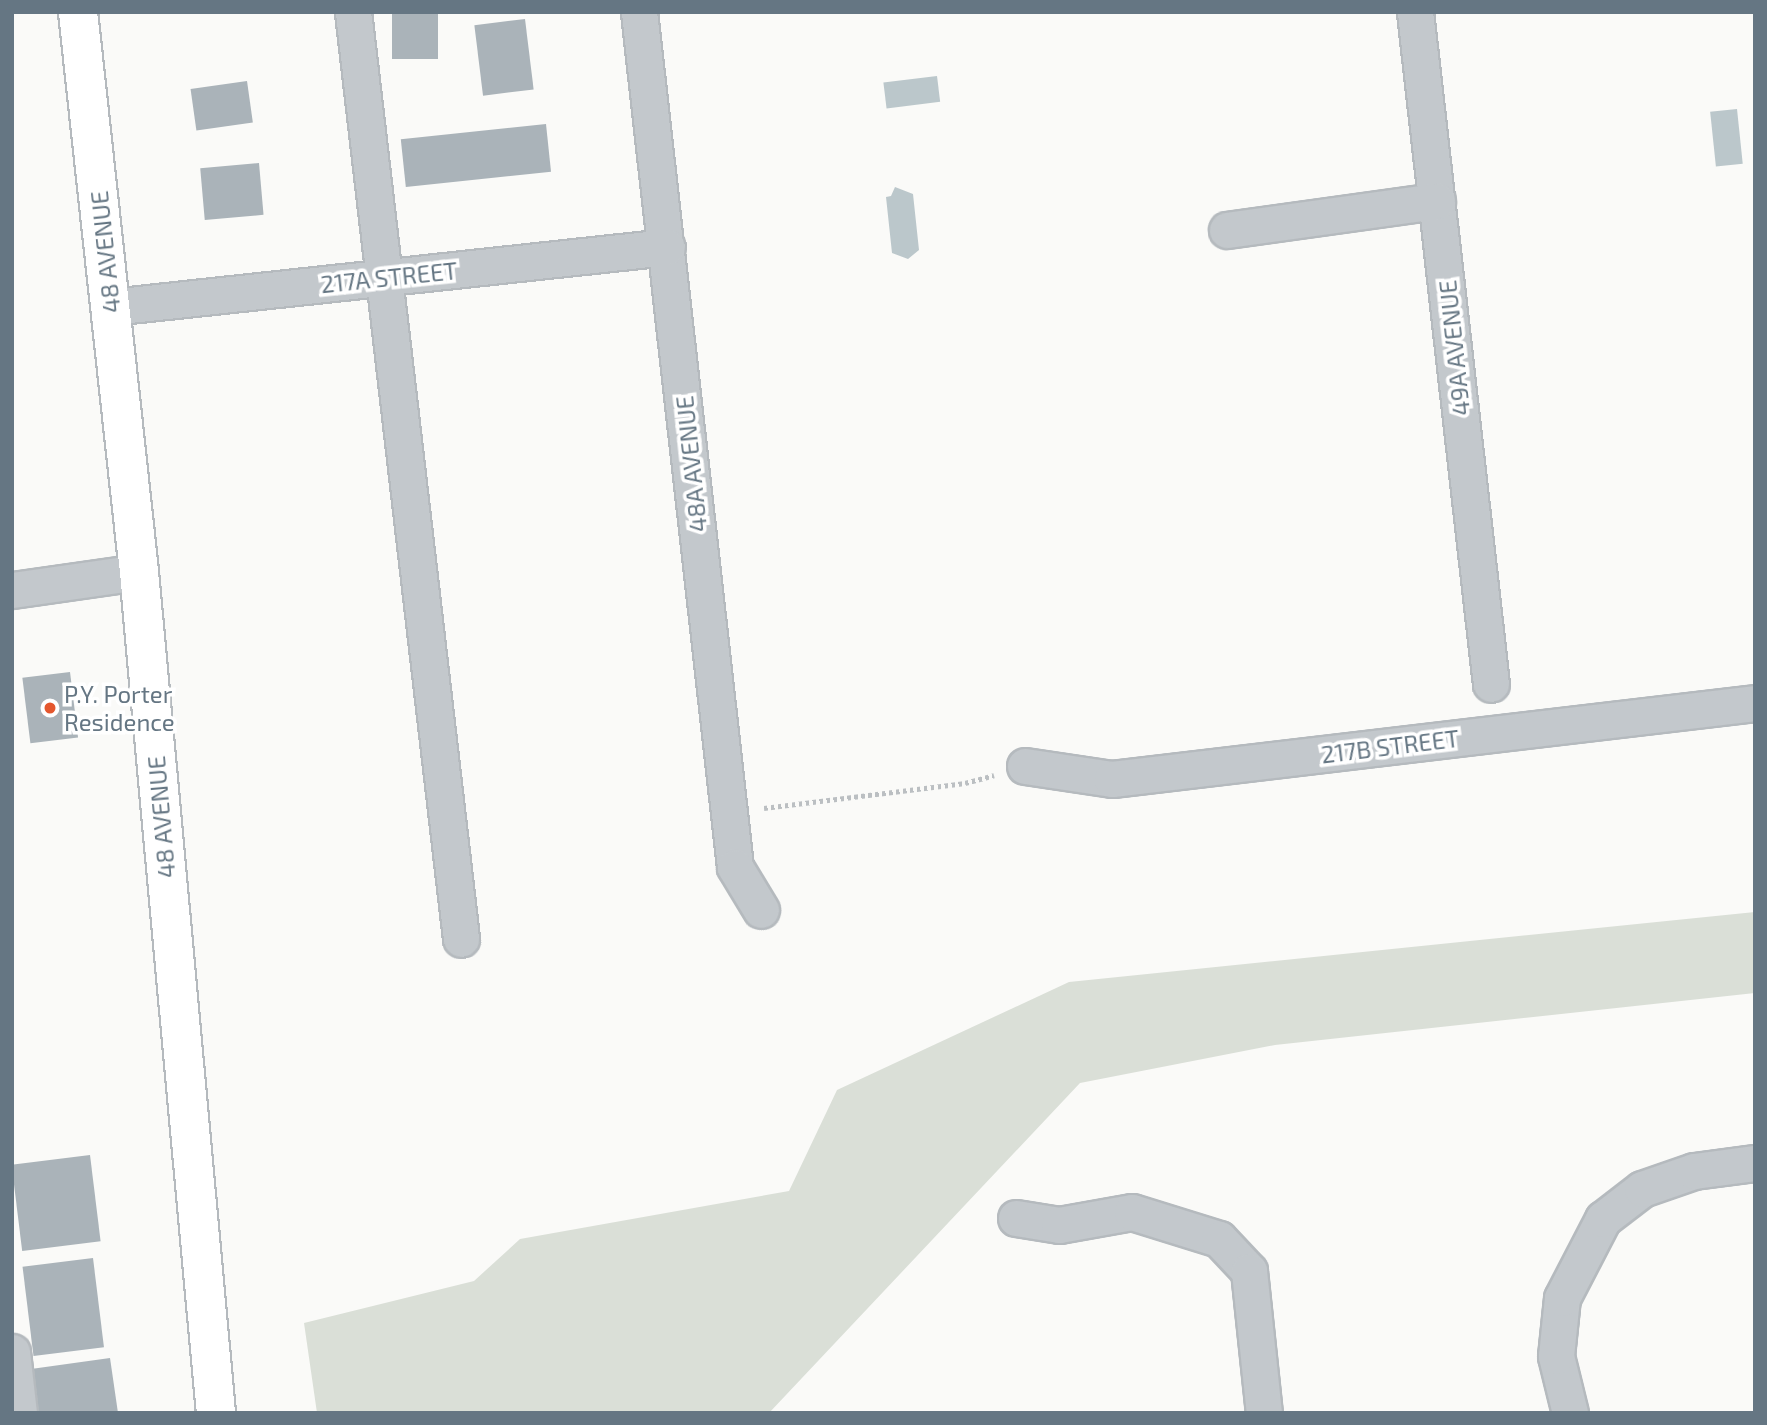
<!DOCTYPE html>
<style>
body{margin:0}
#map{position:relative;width:1767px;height:1425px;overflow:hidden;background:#fafaf8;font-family:"Exo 2",sans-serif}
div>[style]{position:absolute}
.green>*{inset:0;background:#dadfd7}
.water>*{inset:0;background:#bbc7cb;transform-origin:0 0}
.building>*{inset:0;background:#aab3b9;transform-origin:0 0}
.path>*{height:4.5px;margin-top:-2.25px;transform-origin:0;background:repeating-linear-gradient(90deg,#bbbfc2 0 3.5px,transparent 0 7px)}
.roads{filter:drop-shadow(2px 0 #b5babe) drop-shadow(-2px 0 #b5babe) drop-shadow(0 2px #b5babe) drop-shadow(0 -2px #b5babe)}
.minor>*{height:35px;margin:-17.5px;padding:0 17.5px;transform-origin:17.5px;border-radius:17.5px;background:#c3c8cc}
.major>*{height:38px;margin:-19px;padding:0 19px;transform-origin:19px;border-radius:19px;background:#fff}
.dots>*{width:19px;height:19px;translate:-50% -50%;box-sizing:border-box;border:4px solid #fff;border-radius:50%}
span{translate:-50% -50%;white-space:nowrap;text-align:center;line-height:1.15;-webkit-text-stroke:7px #fff;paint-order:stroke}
.street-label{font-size:24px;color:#657683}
.poi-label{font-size:24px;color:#657683}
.left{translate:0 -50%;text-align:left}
.frame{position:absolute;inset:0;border:14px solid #657683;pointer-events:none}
</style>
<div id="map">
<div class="green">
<i style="clip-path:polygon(1755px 912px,1755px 993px,1275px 1045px,1080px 1083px,769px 1413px,317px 1413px,304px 1323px,474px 1281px,520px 1239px,789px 1191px,837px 1090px,1069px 982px)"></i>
</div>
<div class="water">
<i style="left:937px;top:76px;width:26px;height:54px;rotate:83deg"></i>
<i style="left:1737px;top:109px;width:55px;height:27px;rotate:84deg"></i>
<i style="clip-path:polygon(895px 187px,913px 194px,919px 250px,908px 259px,892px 253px,886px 197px,891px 196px)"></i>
</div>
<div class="building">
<i style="left:392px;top:12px;width:46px;height:47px"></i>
<i style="left:525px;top:19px;width:71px;height:51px;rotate:83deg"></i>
<i style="left:247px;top:81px;width:42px;height:57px;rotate:82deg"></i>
<i style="left:546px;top:124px;width:48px;height:146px;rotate:84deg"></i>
<i style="left:259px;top:163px;width:52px;height:59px;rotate:85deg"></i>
<i style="left:70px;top:672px;width:66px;height:48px;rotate:83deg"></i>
<i style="left:90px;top:1155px;width:87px;height:79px;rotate:83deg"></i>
<i style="left:93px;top:1258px;width:90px;height:71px;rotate:83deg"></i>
<i style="clip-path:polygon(110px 1358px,118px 1413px,38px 1413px,31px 1369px)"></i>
</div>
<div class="path">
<i style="left:764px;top:808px;width:203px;rotate:-7.1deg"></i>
<i style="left:965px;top:783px;width:30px;rotate:-15deg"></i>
</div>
<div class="roads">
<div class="minor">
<i style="left:353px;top:12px;width:933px;rotate:83.35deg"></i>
<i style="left:639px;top:12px;width:860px;rotate:83.59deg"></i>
<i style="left:735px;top:867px;width:50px;rotate:58.8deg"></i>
<i style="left:1415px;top:12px;width:676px;rotate:83.55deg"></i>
<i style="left:1227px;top:230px;width:212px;rotate:-7.9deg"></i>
<i style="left:111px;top:307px;width:559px;rotate:-6.16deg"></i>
<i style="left:12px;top:590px;width:128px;rotate:-8.1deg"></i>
<i style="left:1025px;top:766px;width:88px;rotate:8.5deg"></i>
<i style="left:1112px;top:779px;width:647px;rotate:-6.74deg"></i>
<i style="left:1016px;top:1218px;width:44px;rotate:9.2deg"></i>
<i style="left:1059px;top:1225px;width:74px;rotate:-10.1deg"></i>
<i style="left:1132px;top:1212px;width:91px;rotate:17.2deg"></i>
<i style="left:1219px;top:1239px;width:44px;rotate:46.8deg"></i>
<i style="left:1249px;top:1271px;width:143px;rotate:84deg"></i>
<i style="left:12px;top:1352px;width:61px;rotate:83.5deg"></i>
<i style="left:1570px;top:1413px;width:59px;rotate:-103.8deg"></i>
<i style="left:1556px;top:1356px;width:58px;rotate:-84.1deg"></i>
<i style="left:1562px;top:1298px;width:89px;rotate:-62.6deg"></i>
<i style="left:1603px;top:1219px;width:49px;rotate:-37.6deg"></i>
<i style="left:1642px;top:1189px;width:55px;rotate:-19.1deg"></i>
<i style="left:1694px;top:1171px;width:62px;rotate:-7.5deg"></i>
</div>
<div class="major">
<i style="left:78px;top:12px;width:563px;rotate:83.78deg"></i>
<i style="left:139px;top:572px;width:845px;rotate:84.77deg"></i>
</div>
</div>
<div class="dots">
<i style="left:50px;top:708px;background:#e4572e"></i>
</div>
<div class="street-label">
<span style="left:105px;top:252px;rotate:-96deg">48 AVENUE</span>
<span style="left:389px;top:277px;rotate:-6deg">217A STREET</span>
<span style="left:1454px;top:348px;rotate:-96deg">49A AVENUE</span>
<span style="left:691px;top:464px;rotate:-96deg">48A AVENUE</span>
<span style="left:1390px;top:746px;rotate:-7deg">217B STREET</span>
<span style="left:161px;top:817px;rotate:-95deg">48 AVENUE</span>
</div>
<div class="poi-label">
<span class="left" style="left:64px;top:708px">P.Y. Porter<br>Residence</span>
</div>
<div class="frame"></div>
</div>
